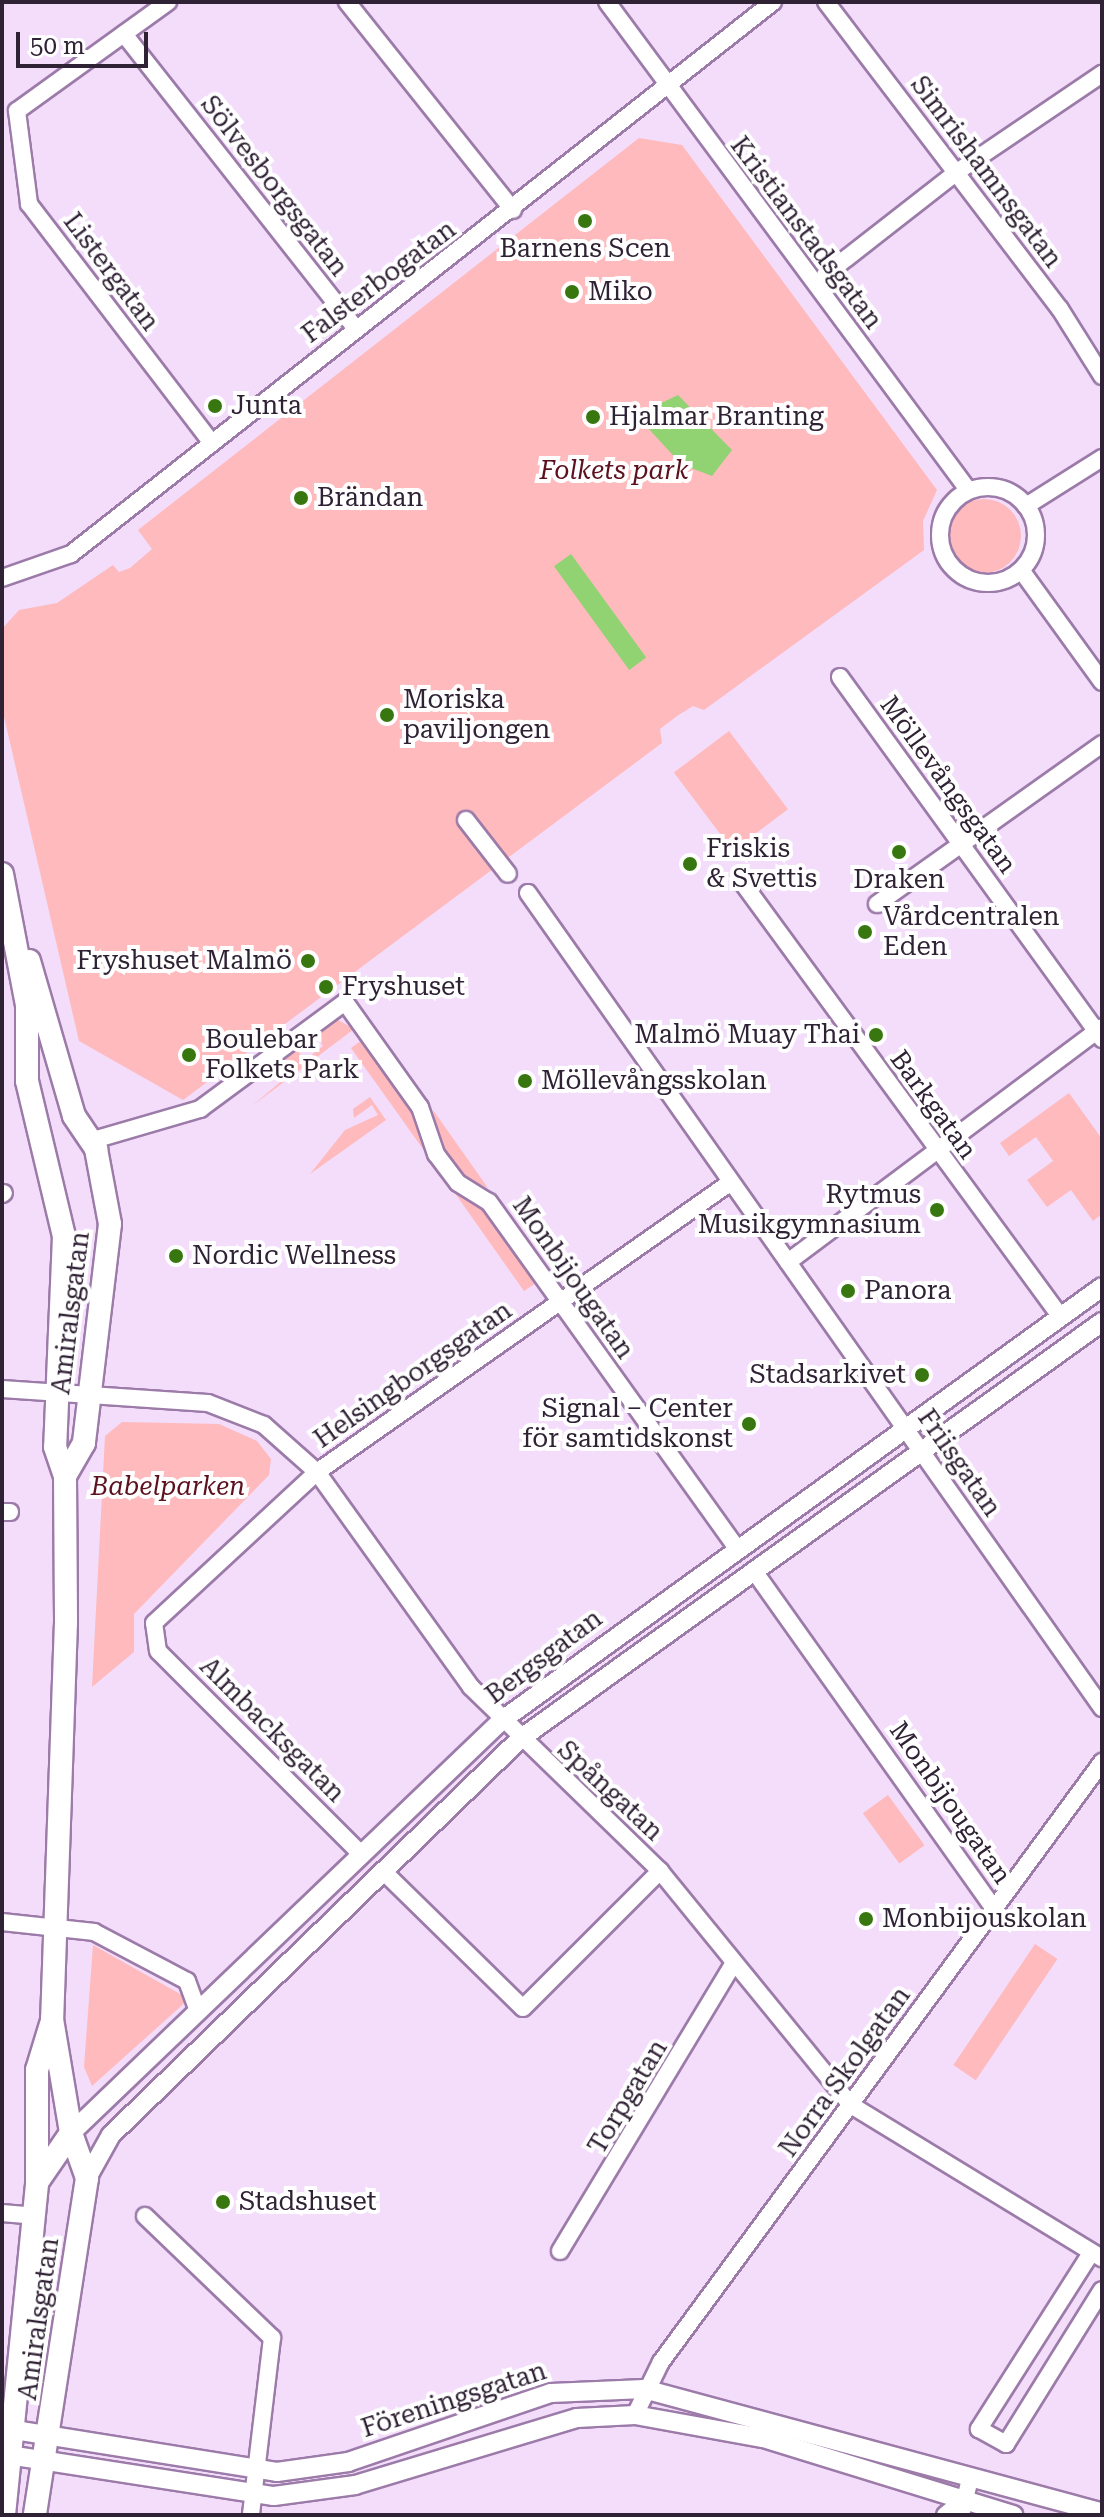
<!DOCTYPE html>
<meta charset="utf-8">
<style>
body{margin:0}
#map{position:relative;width:1104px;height:2517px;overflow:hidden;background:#f3ddfb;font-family:"Roboto Serif",serif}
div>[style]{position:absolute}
.green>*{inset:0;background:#febabc;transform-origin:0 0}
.round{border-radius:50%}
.water>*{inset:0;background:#91d373;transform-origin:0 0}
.roads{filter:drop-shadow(2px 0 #9c7ba9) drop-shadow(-2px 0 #9c7ba9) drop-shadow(0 2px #9c7ba9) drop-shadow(0 -2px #9c7ba9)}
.minor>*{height:16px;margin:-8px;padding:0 8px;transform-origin:8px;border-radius:8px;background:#fff}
.minor>.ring{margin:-8px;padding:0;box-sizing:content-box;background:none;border:16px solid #fff;border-radius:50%}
.tertiary>*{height:18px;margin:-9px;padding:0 9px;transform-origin:9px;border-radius:9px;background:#fff}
.secondary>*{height:22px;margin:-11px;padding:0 11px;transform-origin:11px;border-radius:11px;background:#fff}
.dots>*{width:22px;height:22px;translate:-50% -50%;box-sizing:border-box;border:4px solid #fff;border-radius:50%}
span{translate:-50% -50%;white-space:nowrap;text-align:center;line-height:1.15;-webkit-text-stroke:8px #fff;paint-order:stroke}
.street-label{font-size:26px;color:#302235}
.poi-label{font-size:26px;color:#302235}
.left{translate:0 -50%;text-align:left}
.right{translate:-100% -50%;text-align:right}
.park-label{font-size:26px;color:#5b121e;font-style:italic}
.frame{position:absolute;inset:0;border:4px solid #302235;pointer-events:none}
.scale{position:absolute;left:16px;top:32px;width:132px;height:36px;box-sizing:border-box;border:4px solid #302235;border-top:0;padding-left:10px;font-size:24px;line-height:28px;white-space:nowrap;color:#302235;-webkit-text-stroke:6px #fff;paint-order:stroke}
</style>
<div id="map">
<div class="green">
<i style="clip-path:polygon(639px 138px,682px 145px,937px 490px,923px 521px,924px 550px,704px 710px,693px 706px,677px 716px,660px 729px,662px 743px,183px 1100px,79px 1041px,2px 708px,2px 629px,19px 610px,57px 603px,113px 565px,119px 572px,130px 568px,152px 549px,138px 530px)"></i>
<i class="round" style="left:947px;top:499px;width:74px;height:74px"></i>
<i style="left:729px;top:731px;width:98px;height:69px;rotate:53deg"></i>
<i style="clip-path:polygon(338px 1020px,354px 1029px,252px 1106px,291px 1073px,283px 1061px,297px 1050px,305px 1060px,323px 1046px,316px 1035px)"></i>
<i style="clip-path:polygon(362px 1040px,414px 1110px,423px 1149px,351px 1048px)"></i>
<i style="clip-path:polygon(1069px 1093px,1102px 1139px,1102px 1214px,1093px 1221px,1071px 1190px,1047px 1207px,1027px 1180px,1053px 1161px,1036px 1137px,1009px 1156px,1000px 1143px)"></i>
<i style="clip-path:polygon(370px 1097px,386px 1120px,310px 1174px,345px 1130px,378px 1115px,372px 1105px,354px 1118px,353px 1109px)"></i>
<i style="clip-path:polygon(433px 1110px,488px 1188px,463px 1176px,439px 1143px)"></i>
<i style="clip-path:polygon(452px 1189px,478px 1203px,536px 1283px,524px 1291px)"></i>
<i style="clip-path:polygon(122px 1422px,219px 1424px,257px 1441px,271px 1459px,269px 1475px,134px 1614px,134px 1652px,92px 1687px,105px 1436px)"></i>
<i style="left:888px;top:1795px;width:62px;height:31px;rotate:54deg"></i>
<i style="left:1035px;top:1944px;width:27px;height:146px;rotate:34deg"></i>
<i style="clip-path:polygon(93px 1945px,189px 1999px,92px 2086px,84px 2067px)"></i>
</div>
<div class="water">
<i style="clip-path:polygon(678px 395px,732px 450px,712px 476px,681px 464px,648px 428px,657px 405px)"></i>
<i style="left:571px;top:554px;width:128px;height:21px;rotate:54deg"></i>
</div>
<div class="roads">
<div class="minor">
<i style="left:168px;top:2px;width:186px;rotate:144.2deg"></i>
<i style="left:17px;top:111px;width:94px;rotate:82.6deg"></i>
<i style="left:29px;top:204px;width:301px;rotate:52.6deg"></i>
<i style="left:347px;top:2px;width:266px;rotate:51.4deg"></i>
<i style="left:607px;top:2px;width:608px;rotate:53.49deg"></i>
<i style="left:826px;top:2px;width:386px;rotate:52.7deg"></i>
<i style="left:1060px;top:309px;width:79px;rotate:57.9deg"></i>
<i style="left:124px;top:34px;width:375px;rotate:51.8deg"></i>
<i style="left:825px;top:275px;width:167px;rotate:-38deg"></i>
<i style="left:957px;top:172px;width:175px;rotate:-34.1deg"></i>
<i class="ring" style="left:940px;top:487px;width:80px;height:80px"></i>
<i style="left:1026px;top:506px;width:90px;rotate:-32.3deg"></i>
<i style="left:1021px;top:570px;width:138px;rotate:54.1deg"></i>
<i style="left:2px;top:578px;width:73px;rotate:-19.2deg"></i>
<i style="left:71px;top:554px;width:893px;rotate:-38.18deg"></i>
<i style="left:840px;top:677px;width:447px;rotate:54.1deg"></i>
<i style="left:466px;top:820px;width:68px;rotate:52.1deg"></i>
<i style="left:742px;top:882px;width:538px;rotate:53.77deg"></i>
<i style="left:528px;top:893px;width:997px;rotate:54.84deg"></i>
<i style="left:877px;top:904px;width:276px;rotate:-35.4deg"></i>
<i style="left:90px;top:1141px;width:115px;rotate:-16.2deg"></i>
<i style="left:200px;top:1109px;width:180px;rotate:-36.4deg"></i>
<i style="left:345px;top:1002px;width:129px;rotate:54.5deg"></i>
<i style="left:420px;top:1107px;width:50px;rotate:71.2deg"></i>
<i style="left:436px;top:1154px;width:36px;rotate:53deg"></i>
<i style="left:458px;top:1183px;width:36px;rotate:32deg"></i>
<i style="left:489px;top:1202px;width:426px;rotate:54.4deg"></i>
<i style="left:2px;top:1194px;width:2px;rotate:-27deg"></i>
<i style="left:788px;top:1262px;width:392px;rotate:-36.8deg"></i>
<i style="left:2px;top:1389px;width:206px;rotate:3.9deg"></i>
<i style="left:208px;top:1403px;width:60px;rotate:21.4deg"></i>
<i style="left:264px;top:1425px;width:71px;rotate:41.6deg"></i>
<i style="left:317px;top:1472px;width:264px;rotate:54.4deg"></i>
<i style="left:471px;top:1687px;width:264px;rotate:44.2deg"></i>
<i style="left:660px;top:1871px;width:302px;rotate:50.8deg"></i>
<i style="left:851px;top:2105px;width:294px;rotate:31.4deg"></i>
<i style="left:2px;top:1512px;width:8px"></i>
<i style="left:754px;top:1571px;width:412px;rotate:54.6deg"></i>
<i style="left:362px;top:1855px;width:288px;rotate:-135deg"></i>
<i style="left:158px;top:1651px;width:28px;rotate:-98deg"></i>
<i style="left:154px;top:1623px;width:222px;rotate:-42.8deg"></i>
<i style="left:317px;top:1472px;width:505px;rotate:-35.01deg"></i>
<i style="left:384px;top:1872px;width:194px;rotate:44.4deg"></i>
<i style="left:523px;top:2008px;width:194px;rotate:-45deg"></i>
<i style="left:2px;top:1922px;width:93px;rotate:6.2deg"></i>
<i style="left:94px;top:1932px;width:105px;rotate:27.8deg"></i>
<i style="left:187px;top:1981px;width:32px;rotate:70deg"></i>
<i style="left:2px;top:2213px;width:32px;rotate:5deg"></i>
<i style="left:145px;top:2216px;width:176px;rotate:43.8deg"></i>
<i style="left:272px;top:2338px;width:178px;rotate:96.8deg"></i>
<i style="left:560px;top:2251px;width:335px;rotate:-58.9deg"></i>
<i style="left:1091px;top:2253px;width:209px;rotate:122.5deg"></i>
<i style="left:979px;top:2429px;width:31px;rotate:29deg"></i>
<i style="left:1006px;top:2444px;width:181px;rotate:-58.1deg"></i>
<i style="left:635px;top:2415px;width:59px;rotate:-63.9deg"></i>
<i style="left:661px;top:2362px;width:745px;rotate:-53.68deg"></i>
<i style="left:945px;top:2515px;width:22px;rotate:-39deg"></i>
<i style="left:961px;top:2515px;width:38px;rotate:-76deg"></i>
</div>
<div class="tertiary">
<i style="left:71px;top:2133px;width:596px;rotate:-43.78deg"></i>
<i style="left:501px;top:1721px;width:741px;rotate:-35.83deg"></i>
<i style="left:87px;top:2178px;width:49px;rotate:-60.8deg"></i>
<i style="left:111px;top:2135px;width:569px;rotate:-44.07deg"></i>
<i style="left:520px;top:1739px;width:716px;rotate:-35.62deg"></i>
<i style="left:2px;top:2428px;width:278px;rotate:9.1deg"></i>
<i style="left:277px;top:2472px;width:72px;rotate:-8deg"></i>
<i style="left:348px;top:2462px;width:214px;rotate:-18.8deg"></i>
<i style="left:551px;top:2393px;width:93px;rotate:-2.5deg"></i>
<i style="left:644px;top:2389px;width:474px;rotate:15.1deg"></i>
<i style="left:2px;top:2454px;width:275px;rotate:8.8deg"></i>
<i style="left:274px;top:2496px;width:82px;rotate:-7.7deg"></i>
<i style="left:355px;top:2485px;width:232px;rotate:-16.8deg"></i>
<i style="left:577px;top:2418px;width:58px;rotate:-3deg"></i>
<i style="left:635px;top:2415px;width:130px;rotate:10.2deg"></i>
<i style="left:763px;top:2438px;width:262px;rotate:17.1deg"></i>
</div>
<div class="secondary">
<i style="left:2px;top:874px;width:133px;rotate:79.2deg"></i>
<i style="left:27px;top:1005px;width:76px;rotate:90deg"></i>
<i style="left:27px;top:1081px;width:159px;rotate:76.6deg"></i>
<i style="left:64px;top:1236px;width:211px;rotate:92.4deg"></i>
<i style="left:55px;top:1447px;width:31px;rotate:71deg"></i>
<i style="left:65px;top:1476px;width:146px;rotate:89.6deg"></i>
<i style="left:66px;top:1622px;width:397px;rotate:92deg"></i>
<i style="left:52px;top:2019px;width:116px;rotate:80.5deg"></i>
<i style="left:71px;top:2133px;width:48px;rotate:70.4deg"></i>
<i style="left:87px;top:2178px;width:341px;rotate:98.8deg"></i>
<i style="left:29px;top:961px;width:161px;rotate:73.8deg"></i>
<i style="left:74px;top:1116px;width:40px;rotate:56deg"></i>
<i style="left:96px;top:1149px;width:76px;rotate:79.4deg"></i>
<i style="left:110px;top:1224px;width:221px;rotate:96.8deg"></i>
<i style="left:84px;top:1443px;width:38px;rotate:120deg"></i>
<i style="left:38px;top:2181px;width:58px;rotate:-55.5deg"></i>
<i style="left:4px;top:2515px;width:334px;rotate:-84.3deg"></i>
<i style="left:37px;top:2183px;width:113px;rotate:-90deg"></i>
<i style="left:37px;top:2070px;width:48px;rotate:-73.1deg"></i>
</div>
</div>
<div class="dots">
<i style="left:585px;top:221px;background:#387610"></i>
<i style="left:572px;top:292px;background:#387610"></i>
<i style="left:215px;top:406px;background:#387610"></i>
<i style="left:593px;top:417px;background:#387610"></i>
<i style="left:301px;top:498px;background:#387610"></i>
<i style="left:387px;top:715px;background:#387610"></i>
<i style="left:899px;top:852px;background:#387610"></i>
<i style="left:690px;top:864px;background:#387610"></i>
<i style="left:865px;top:932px;background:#387610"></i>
<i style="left:308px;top:961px;background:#387610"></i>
<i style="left:326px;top:987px;background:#387610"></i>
<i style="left:876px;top:1035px;background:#387610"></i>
<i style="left:189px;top:1055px;background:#387610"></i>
<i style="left:525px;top:1081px;background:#387610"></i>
<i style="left:937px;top:1210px;background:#387610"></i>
<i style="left:176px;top:1256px;background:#387610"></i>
<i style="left:848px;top:1291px;background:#387610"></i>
<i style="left:922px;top:1375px;background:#387610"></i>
<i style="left:749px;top:1424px;background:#387610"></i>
<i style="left:866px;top:1919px;background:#387610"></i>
<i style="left:223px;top:2202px;background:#387610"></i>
</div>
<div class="street-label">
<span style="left:986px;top:172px;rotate:53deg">Simrishamnsgatan</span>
<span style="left:274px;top:186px;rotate:52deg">Sölvesborgsgatan</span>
<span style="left:806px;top:233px;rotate:53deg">Kristianstadsgatan</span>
<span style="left:111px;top:272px;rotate:53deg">Listergatan</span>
<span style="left:379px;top:282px;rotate:-37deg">Falsterbogatan</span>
<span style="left:948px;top:785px;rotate:54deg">Möllevångsgatan</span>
<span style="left:933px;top:1105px;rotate:54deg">Barkgatan</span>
<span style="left:573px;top:1278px;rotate:55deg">Monbijougatan</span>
<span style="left:71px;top:1313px;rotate:-83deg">Amiralsgatan</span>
<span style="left:413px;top:1375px;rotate:-35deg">Helsingborgsgatan</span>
<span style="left:959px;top:1463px;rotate:55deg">Friisgatan</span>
<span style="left:544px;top:1657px;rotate:-37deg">Bergsgatan</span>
<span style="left:272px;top:1730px;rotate:45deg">Almbacksgatan</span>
<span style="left:610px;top:1791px;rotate:43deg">Spångatan</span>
<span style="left:950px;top:1803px;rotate:55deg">Monbijougatan</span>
<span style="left:845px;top:2072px;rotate:-54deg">Norra Skolgatan</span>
<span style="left:628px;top:2097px;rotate:-59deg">Torpgatan</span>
<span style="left:39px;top:2319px;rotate:-82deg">Amiralsgatan</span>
<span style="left:454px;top:2400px;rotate:-18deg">Föreningsgatan</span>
</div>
<div class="poi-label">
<span style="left:585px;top:249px">Barnens Scen</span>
<span class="left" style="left:588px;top:292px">Miko</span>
<span class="left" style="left:231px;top:406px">Junta</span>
<span class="left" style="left:609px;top:417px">Hjalmar Branting</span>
<span class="left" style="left:317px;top:498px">Brändan</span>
<span class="left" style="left:403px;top:715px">Moriska<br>paviljongen</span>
<span class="left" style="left:706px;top:864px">Friskis<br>&amp; Svettis</span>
<span style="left:899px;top:880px">Draken</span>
<span class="left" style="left:883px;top:932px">Vårdcentralen<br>Eden</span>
<span class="right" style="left:292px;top:961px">Fryshuset Malmö</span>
<span class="left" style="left:342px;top:987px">Fryshuset</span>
<span class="right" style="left:860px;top:1035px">Malmö Muay Thai</span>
<span class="left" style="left:205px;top:1055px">Boulebar<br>Folkets Park</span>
<span class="left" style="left:541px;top:1081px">Möllevångsskolan</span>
<span class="right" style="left:921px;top:1210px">Rytmus<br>Musikgymnasium</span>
<span class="left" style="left:192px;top:1256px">Nordic Wellness</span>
<span class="left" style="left:864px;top:1291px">Panora</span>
<span class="right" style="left:906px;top:1375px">Stadsarkivet</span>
<span class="right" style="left:733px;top:1424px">Signal – Center<br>för samtidskonst</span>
<span class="left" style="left:882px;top:1919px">Monbijouskolan</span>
<span class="left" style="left:239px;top:2202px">Stadshuset</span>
</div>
<div class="park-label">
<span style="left:614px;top:471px">Folkets park</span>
<span style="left:168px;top:1487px">Babelparken</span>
</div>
<div class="frame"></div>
<div class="scale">50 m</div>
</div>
